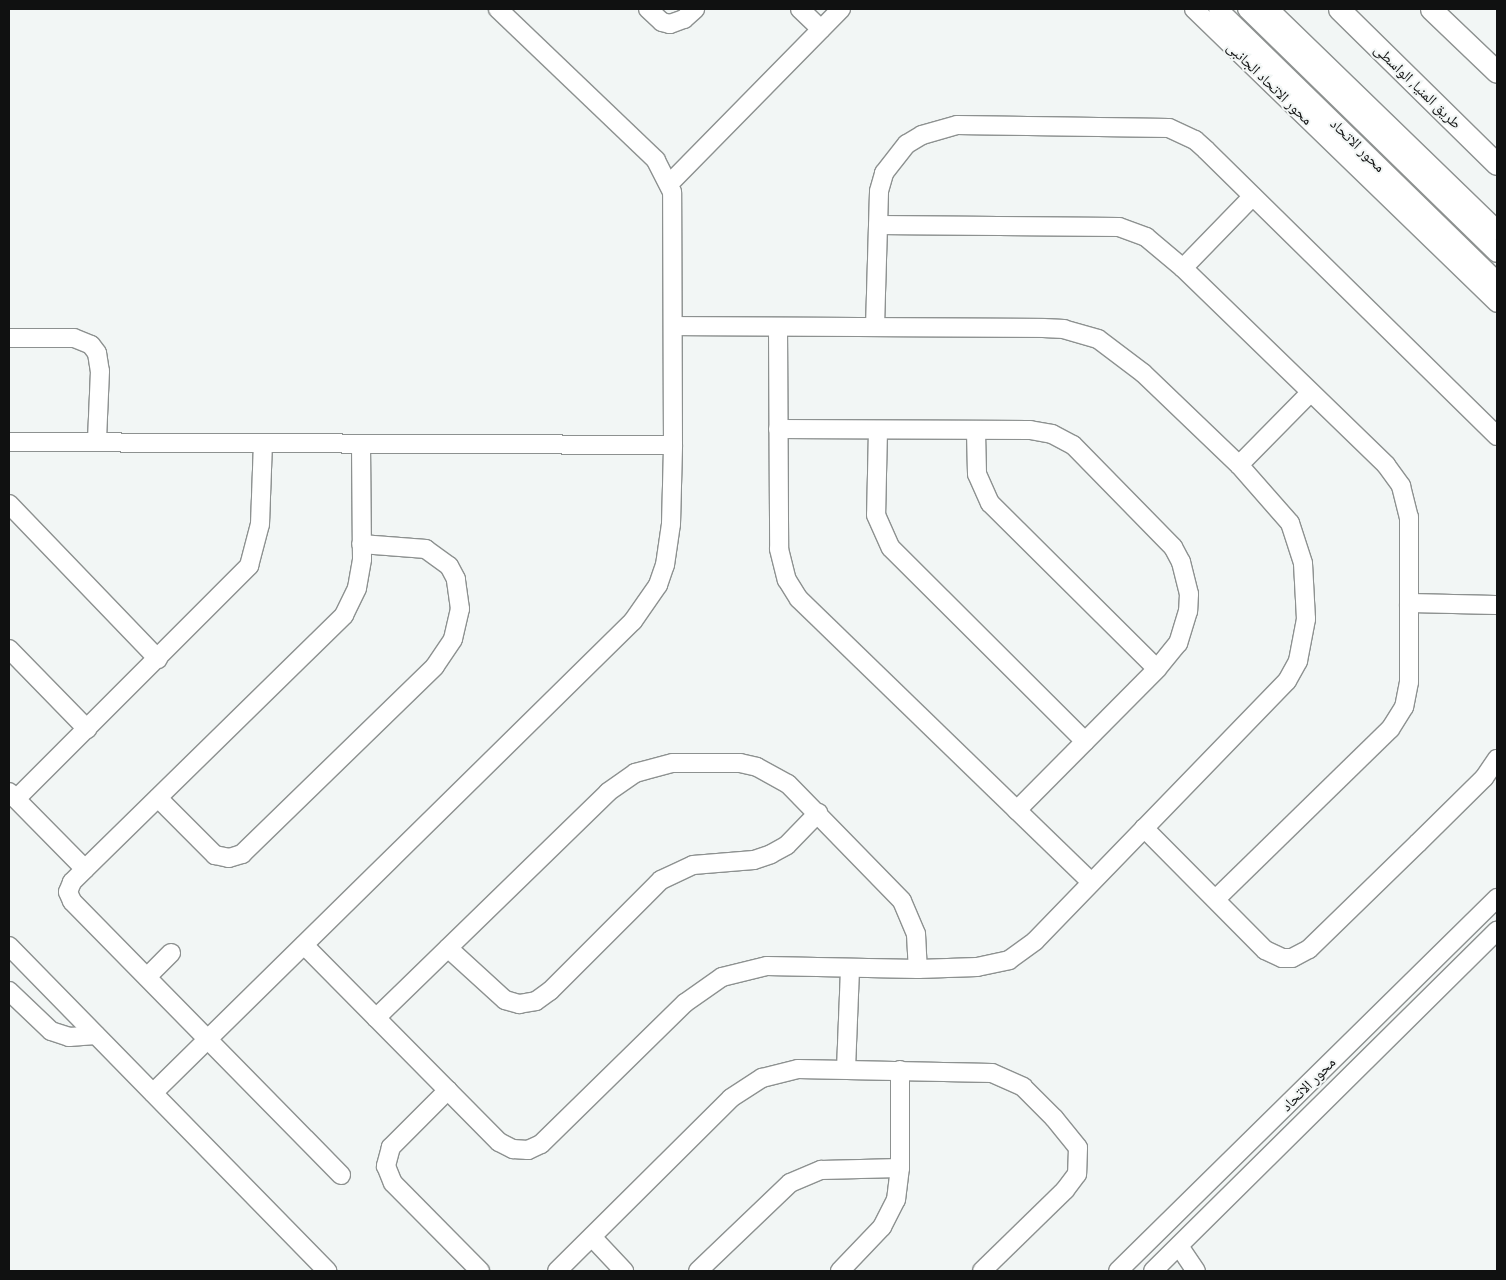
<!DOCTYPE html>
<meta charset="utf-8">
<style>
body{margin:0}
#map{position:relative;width:1506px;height:1280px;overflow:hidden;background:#f2f6f5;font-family:"Titillium Web","Noto Naskh Arabic",sans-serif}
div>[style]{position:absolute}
.roads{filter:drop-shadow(1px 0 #8d9190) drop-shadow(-1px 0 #8d9190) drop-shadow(0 1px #8d9190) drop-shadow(0 -1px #8d9190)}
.minor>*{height:18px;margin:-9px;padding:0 9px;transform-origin:9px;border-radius:9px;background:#fff}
.major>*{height:21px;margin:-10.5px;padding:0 10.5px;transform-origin:10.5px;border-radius:10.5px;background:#fff}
span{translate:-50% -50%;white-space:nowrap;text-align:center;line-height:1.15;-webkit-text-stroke:4px #f2f6f5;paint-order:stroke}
.street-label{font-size:15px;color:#101111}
.frame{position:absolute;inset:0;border:10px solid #101111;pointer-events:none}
</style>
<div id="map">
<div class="roads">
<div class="minor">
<i style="left:648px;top:9px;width:19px;rotate:43deg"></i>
<i style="left:662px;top:22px;width:8px;rotate:14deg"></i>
<i style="left:670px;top:24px;width:15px;rotate:-20deg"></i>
<i style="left:684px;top:19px;width:15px;rotate:-42deg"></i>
<i style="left:800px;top:9px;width:29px;rotate:44deg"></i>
<i style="left:1194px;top:9px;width:422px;rotate:44.1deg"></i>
<i style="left:1218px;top:9px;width:390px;rotate:44.3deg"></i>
<i style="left:1247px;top:9px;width:349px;rotate:44.3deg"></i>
<i style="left:1269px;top:9px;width:318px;rotate:44.1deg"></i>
<i style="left:670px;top:183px;width:244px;rotate:-45.5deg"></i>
<i style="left:878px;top:225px;width:241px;rotate:0.5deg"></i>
<i style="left:1119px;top:227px;width:29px;rotate:20deg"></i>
<i style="left:1146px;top:237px;width:48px;rotate:40deg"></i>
<i style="left:1183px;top:268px;width:283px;rotate:44.1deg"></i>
<i style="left:1386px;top:465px;width:26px;rotate:54deg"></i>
<i style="left:1401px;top:486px;width:32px;rotate:76deg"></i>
<i style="left:1409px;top:517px;width:165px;rotate:90deg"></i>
<i style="left:1409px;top:682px;width:25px;rotate:101deg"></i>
<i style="left:1404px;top:707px;width:26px;rotate:122deg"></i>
<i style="left:1390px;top:729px;width:243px;rotate:135.7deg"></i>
<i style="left:1183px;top:268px;width:100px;rotate:-45.8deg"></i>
<i style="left:778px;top:327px;width:222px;rotate:89.7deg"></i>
<i style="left:779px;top:549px;width:32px;rotate:76deg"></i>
<i style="left:787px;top:580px;width:22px;rotate:58deg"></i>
<i style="left:799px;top:599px;width:407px;rotate:44.1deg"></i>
<i style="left:875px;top:327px;width:136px;rotate:-88.3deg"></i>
<i style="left:879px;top:191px;width:19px;rotate:-74deg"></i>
<i style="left:884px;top:173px;width:37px;rotate:-52deg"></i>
<i style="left:907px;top:144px;width:17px;rotate:-31deg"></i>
<i style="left:922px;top:135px;width:36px;rotate:-16deg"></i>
<i style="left:957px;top:125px;width:212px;rotate:0.8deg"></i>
<i style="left:1169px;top:128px;width:29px;rotate:25deg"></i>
<i style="left:1195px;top:140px;width:15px;rotate:42deg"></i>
<i style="left:1206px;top:150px;width:408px;rotate:44.5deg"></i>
<i style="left:9px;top:338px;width:65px"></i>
<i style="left:74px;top:338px;width:18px;rotate:22deg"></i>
<i style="left:91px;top:345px;width:10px;rotate:53deg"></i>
<i style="left:97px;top:353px;width:18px;rotate:81deg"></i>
<i style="left:100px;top:371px;width:70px;rotate:92.5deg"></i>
<i style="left:778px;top:429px;width:252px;rotate:0.2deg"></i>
<i style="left:1030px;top:430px;width:22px;rotate:10deg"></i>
<i style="left:1052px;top:434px;width:24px;rotate:28deg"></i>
<i style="left:1073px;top:445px;width:143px;rotate:45.6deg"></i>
<i style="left:1173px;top:547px;width:17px;rotate:62deg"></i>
<i style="left:1181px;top:562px;width:33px;rotate:76deg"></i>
<i style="left:1189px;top:594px;width:17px;rotate:93deg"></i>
<i style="left:1188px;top:611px;width:34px;rotate:107deg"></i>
<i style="left:1178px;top:643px;width:33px;rotate:129deg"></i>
<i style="left:1157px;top:669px;width:199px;rotate:134.8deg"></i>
<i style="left:878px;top:430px;width:85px;rotate:91.3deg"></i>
<i style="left:876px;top:515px;width:36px;rotate:66deg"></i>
<i style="left:891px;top:548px;width:274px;rotate:44.9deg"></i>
<i style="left:976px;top:432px;width:42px;rotate:88.6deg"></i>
<i style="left:977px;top:474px;width:32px;rotate:66deg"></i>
<i style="left:990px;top:503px;width:235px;rotate:44.8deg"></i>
<i style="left:9px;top:442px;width:664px;rotate:0.26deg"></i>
<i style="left:1239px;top:465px;width:100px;rotate:-45.4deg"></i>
<i style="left:9px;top:504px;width:215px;rotate:46.1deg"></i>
<i style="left:1409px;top:603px;width:88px;rotate:1.3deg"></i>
<i style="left:9px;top:649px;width:112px;rotate:45.7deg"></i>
<i style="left:9px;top:792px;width:108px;rotate:45.4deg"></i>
<i style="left:158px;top:798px;width:81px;rotate:45deg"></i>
<i style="left:215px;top:855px;width:14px;rotate:12deg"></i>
<i style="left:229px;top:858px;width:14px;rotate:-17deg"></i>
<i style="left:242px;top:854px;width:269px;rotate:-44.2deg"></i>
<i style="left:435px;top:666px;width:32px;rotate:-56deg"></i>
<i style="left:453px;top:639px;width:31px;rotate:-77deg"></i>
<i style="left:460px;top:609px;width:30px;rotate:-98deg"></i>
<i style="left:456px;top:579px;width:15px;rotate:-118deg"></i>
<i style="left:449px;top:566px;width:29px;rotate:-144deg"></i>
<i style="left:426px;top:549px;width:65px;rotate:-175.6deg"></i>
<i style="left:16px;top:799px;width:330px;rotate:-45deg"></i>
<i style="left:249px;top:566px;width:43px;rotate:-75.3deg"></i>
<i style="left:260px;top:524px;width:80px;rotate:-87.9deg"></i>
<i style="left:1144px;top:828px;width:172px;rotate:45.2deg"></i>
<i style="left:1265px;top:950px;width:19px;rotate:25deg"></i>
<i style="left:1282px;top:958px;width:10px"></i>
<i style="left:1292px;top:958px;width:19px;rotate:-28deg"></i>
<i style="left:1309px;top:949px;width:152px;rotate:-44.2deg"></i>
<i style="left:1418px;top:843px;width:93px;rotate:-44.6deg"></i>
<i style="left:1484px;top:778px;width:23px;rotate:-56deg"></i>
<i style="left:304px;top:945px;width:277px;rotate:45.3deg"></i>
<i style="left:499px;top:1142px;width:16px;rotate:27deg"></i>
<i style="left:513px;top:1149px;width:15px;rotate:4deg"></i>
<i style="left:528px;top:1150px;width:14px;rotate:-25deg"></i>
<i style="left:541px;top:1144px;width:202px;rotate:-44.4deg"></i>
<i style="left:685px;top:1003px;width:45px;rotate:-35.1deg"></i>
<i style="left:722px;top:977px;width:46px;rotate:-13.7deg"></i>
<i style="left:767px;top:966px;width:151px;rotate:1.1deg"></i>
<i style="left:918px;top:969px;width:59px;rotate:-1.9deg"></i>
<i style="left:977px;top:967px;width:33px;rotate:-12deg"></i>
<i style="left:1009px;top:960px;width:32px;rotate:-36deg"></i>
<i style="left:1035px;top:941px;width:362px;rotate:-45.9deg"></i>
<i style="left:1287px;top:681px;width:23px;rotate:-61deg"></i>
<i style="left:1298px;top:661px;width:43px;rotate:-79.2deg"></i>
<i style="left:1306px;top:619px;width:56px;rotate:-93.1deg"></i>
<i style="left:1303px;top:563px;width:42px;rotate:-108deg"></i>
<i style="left:1290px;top:523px;width:77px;rotate:-131.3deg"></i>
<i style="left:1239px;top:465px;width:133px;rotate:-136.2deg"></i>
<i style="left:1143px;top:373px;width:56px;rotate:-142.9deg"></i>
<i style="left:1098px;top:339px;width:35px;rotate:-164deg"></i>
<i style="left:1064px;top:329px;width:21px;rotate:-177deg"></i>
<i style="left:1043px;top:328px;width:369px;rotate:-179.7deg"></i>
<i style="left:9px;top:946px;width:455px;rotate:45.6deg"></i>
<i style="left:448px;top:948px;width:77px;rotate:42.4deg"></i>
<i style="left:505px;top:1000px;width:15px;rotate:16deg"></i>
<i style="left:519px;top:1004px;width:17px;rotate:-10deg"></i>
<i style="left:536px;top:1001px;width:17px;rotate:-36deg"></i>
<i style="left:550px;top:991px;width:157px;rotate:-45deg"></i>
<i style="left:661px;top:880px;width:35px;rotate:-25deg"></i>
<i style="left:693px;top:865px;width:61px;rotate:-4.7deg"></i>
<i style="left:754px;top:860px;width:18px;rotate:-19deg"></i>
<i style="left:771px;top:854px;width:18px;rotate:-29deg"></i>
<i style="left:787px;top:845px;width:45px;rotate:-45.9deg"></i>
<i style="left:147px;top:977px;width:34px;rotate:-45deg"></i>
<i style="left:9px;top:991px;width:58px;rotate:43.6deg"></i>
<i style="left:51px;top:1031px;width:19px;rotate:18deg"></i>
<i style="left:69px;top:1037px;width:27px;rotate:-4deg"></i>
<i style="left:376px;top:1018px;width:324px;rotate:-44.2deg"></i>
<i style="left:608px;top:792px;width:33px;rotate:-35deg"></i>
<i style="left:635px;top:773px;width:39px;rotate:-15deg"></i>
<i style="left:673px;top:763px;width:67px"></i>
<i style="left:740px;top:763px;width:17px;rotate:13deg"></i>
<i style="left:757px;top:767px;width:35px;rotate:29deg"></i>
<i style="left:788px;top:784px;width:163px;rotate:45.7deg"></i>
<i style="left:902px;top:901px;width:36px;rotate:67deg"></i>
<i style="left:916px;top:934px;width:35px;rotate:87deg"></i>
<i style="left:846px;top:1069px;width:101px;rotate:-87.7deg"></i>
<i style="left:448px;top:1090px;width:81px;rotate:135deg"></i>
<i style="left:391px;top:1147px;width:20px;rotate:105deg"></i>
<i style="left:386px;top:1166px;width:18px;rotate:68deg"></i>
<i style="left:393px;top:1183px;width:124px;rotate:45.3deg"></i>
<i style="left:153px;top:1093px;width:673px;rotate:-44.52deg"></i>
<i style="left:633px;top:621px;width:44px;rotate:-55.2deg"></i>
<i style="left:658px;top:585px;width:21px;rotate:-71deg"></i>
<i style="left:665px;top:565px;width:41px;rotate:-81.7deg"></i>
<i style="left:671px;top:524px;width:79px;rotate:-88.5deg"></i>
<i style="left:673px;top:445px;width:253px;rotate:-90.2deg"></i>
<i style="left:672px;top:192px;width:36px;rotate:-117deg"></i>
<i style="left:656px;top:160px;width:219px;rotate:-136.3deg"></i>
<i style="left:341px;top:1175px;width:384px;rotate:-134.5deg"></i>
<i style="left:72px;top:901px;width:10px;rotate:-114deg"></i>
<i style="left:68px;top:892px;width:11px;rotate:-68deg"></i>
<i style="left:72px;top:882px;width:18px;rotate:-45deg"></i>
<i style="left:85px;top:869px;width:363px;rotate:-44.4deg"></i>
<i style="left:344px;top:615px;width:30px;rotate:-64deg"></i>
<i style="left:357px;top:588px;width:29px;rotate:-80deg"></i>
<i style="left:362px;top:559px;width:115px;rotate:-90.5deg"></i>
<i style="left:592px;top:1237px;width:47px;rotate:46.7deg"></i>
<i style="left:1179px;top:1246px;width:30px;rotate:56deg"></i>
<i style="left:557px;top:1271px;width:245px;rotate:-44.8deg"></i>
<i style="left:731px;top:1098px;width:37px;rotate:-33deg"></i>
<i style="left:762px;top:1078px;width:37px;rotate:-14deg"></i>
<i style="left:798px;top:1069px;width:194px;rotate:1.2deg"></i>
<i style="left:992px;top:1073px;width:34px;rotate:24deg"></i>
<i style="left:1023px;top:1087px;width:44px;rotate:45deg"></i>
<i style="left:1054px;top:1118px;width:38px;rotate:51deg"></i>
<i style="left:1078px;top:1148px;width:26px;rotate:92deg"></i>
<i style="left:1077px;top:1174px;width:20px;rotate:127deg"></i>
<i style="left:1065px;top:1190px;width:116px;rotate:135.7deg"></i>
<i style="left:698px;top:1271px;width:127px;rotate:-43.7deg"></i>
<i style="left:790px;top:1183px;width:34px;rotate:-23deg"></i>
<i style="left:821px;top:1170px;width:79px;rotate:-1.5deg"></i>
<i style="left:840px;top:1271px;width:61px;rotate:-46.3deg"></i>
<i style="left:882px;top:1227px;width:30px;rotate:-63deg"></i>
<i style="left:896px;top:1200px;width:32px;rotate:-83deg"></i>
<i style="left:900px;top:1168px;width:98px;rotate:-90deg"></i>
<i style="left:1118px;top:1271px;width:532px;rotate:-44.54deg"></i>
<i style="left:1153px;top:1271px;width:484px;rotate:-44.7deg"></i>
</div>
<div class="major">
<i style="left:1339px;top:9px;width:221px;rotate:44.5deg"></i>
<i style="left:1431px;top:9px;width:91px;rotate:43.7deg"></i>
</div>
</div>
<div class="street-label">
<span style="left:1270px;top:83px;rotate:44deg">محور الاتحاد الجانبى</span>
<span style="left:1418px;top:86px;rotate:44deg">طريق المنيا, الواسطى</span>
<span style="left:1358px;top:145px;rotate:44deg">محور الاتحاد</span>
<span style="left:1308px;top:1084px;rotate:-45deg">محور الاتحاد</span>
</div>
<div class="frame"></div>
</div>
